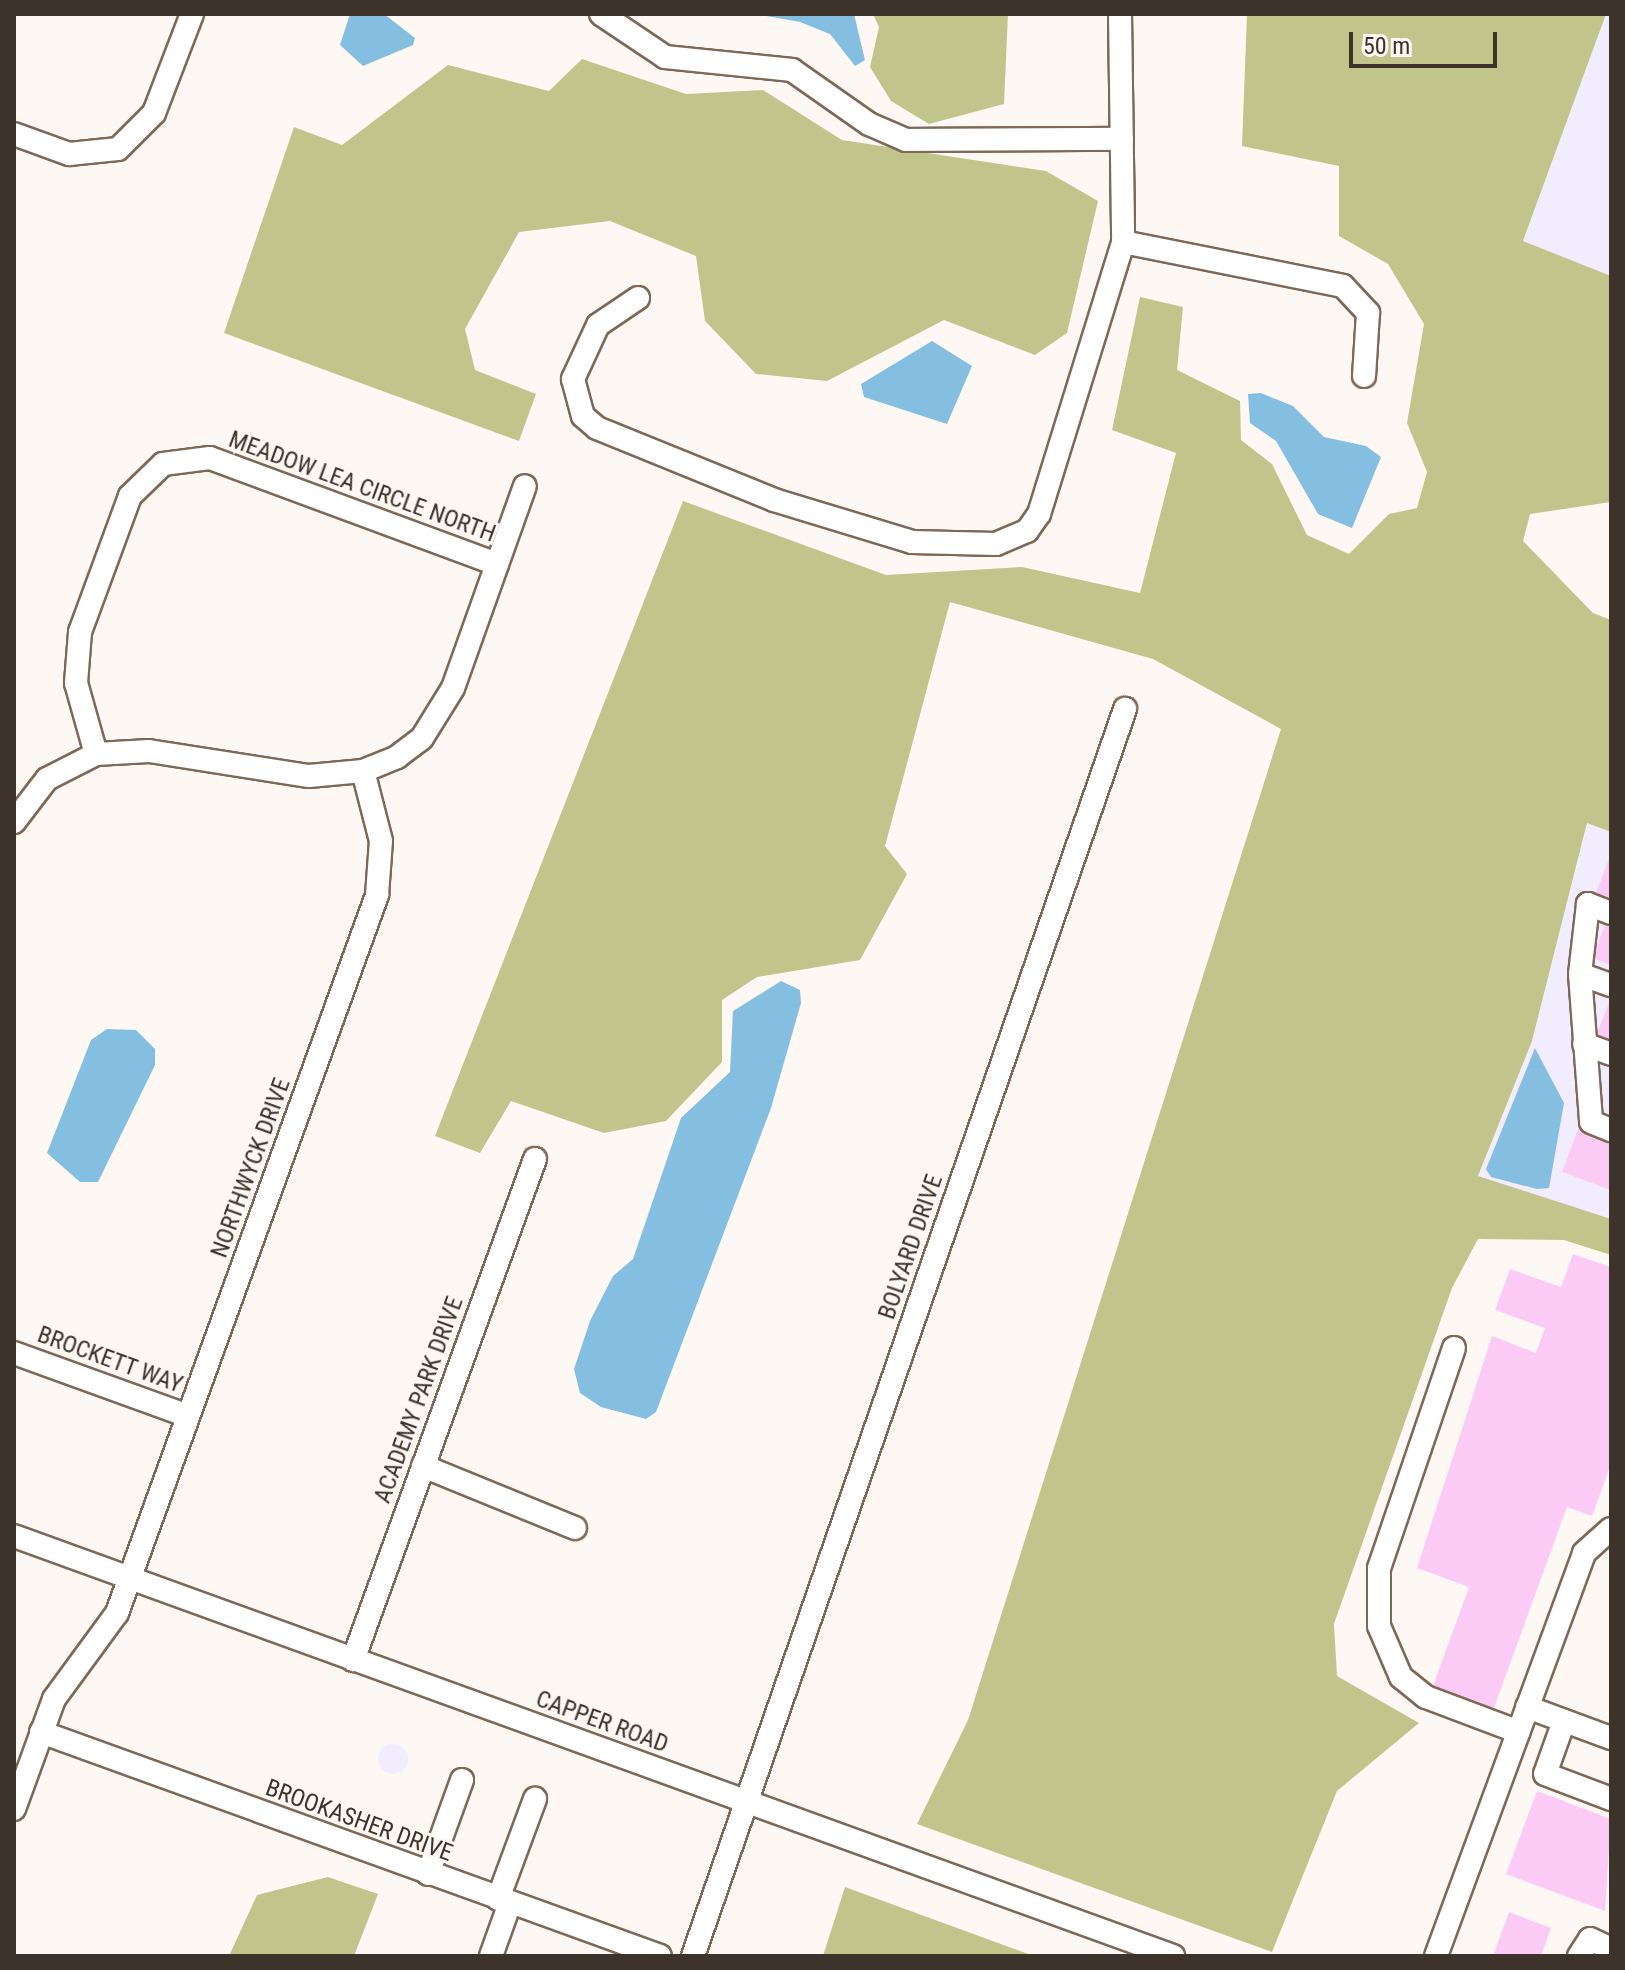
<!DOCTYPE html>
<style>
body{margin:0}
#map{position:relative;width:1625px;height:1970px;overflow:hidden;background:#fdf8f4;font-family:"Roboto Condensed",sans-serif}
div>[style]{position:absolute}
.industrial>*{inset:0;background:#f1ecfe}
.round{border-radius:50%}
.forest>*{inset:0;background:#c2c58b}
.water>*{inset:0;background:#84bfe1}
.building>*{inset:0;background:#fccbf5}
.roads{filter:drop-shadow(2px 0 #7e6857) drop-shadow(-2px 0 #7e6857) drop-shadow(0 2px #7e6857) drop-shadow(0 -2px #7e6857)}
.minor>*{height:22px;margin:-11px;padding:0 11px;transform-origin:11px;border-radius:11px;background:#fff}
span{translate:-50% -50%;white-space:nowrap;text-align:center;line-height:1.15;-webkit-text-stroke:6px #fdf8f4;paint-order:stroke}
.street-label{font-size:24px;color:#3d332b}
.frame{position:absolute;inset:0;border:16px solid #3d332b;pointer-events:none}
.scale{position:absolute;left:1349px;top:32px;width:148px;height:36px;box-sizing:border-box;border:4px solid #3d332b;border-top:0;padding-left:10px;font-size:24px;line-height:28px;white-space:nowrap;color:#3d332b;-webkit-text-stroke:6px #fdf8f4;paint-order:stroke}
</style>
<div id="map">
<div class="industrial">
<i style="clip-path:polygon(1606px 14px,1611px 14px,1611px 276px,1523px 242px)"></i>
<i style="clip-path:polygon(1588px 823px,1611px 832px,1611px 1219px,1478px 1177px,1532px 1041px)"></i>
<i class="round" style="left:378px;top:1744px;width:30px;height:30px"></i>
</div>
<div class="forest">
<i style="clip-path:polygon(873px 14px,1008px 14px,1004px 104px,929px 124px,891px 101px,870px 67px,879px 27px)"></i>
<i style="clip-path:polygon(1247px 14px,1606px 14px,1523px 241px,1611px 276px,1611px 502px,1530px 514px,1523px 541px,1593px 613px,1611px 620px,1611px 832px,1587px 823px,1532px 1041px,1478px 1176px,1611px 1219px,1611px 1255px,1564px 1240px,1478px 1239px,1452px 1288px,1334px 1624px,1337px 1676px,1419px 1723px,1337px 1791px,1272px 1952px,917px 1824px,968px 1720px,1281px 729px,1153px 659px,950px 602px,885px 846px,907px 874px,860px 960px,757px 977px,722px 1000px,722px 1062px,666px 1121px,604px 1133px,511px 1101px,480px 1153px,435px 1136px,683px 501px,886px 575px,1022px 567px,1140px 593px,1176px 453px,1112px 430px,1140px 297px,1183px 307px,1177px 370px,1240px 401px,1241px 440px,1272px 464px,1307px 535px,1349px 554px,1389px 514px,1417px 508px,1427px 472px,1407px 423px,1424px 324px,1388px 264px,1339px 236px,1339px 166px,1242px 146px)"></i>
<i style="clip-path:polygon(582px 59px,686px 94px,763px 90px,842px 140px,1046px 171px,1098px 201px,1067px 333px,1035px 355px,944px 320px,827px 381px,756px 374px,705px 321px,696px 256px,610px 221px,519px 232px,465px 329px,475px 370px,536px 394px,519px 441px,224px 333px,294px 127px,342px 145px,448px 65px,549px 91px)"></i>
<i style="clip-path:polygon(328px 1877px,378px 1894px,354px 1956px,229px 1956px,257px 1895px)"></i>
<i style="clip-path:polygon(845px 1887px,1034px 1956px,823px 1956px)"></i>
</div>
<div class="water">
<i style="clip-path:polygon(350px 14px,384px 14px,415px 38px,413px 45px,363px 66px,340px 45px)"></i>
<i style="clip-path:polygon(755px 14px,854px 14px,865px 60px,855px 66px,830px 34px,800px 22px)"></i>
<i style="clip-path:polygon(932px 341px,972px 366px,947px 424px,864px 397px,861px 384px)"></i>
<i style="clip-path:polygon(1261px 393px,1293px 406px,1324px 437px,1366px 446px,1381px 457px,1352px 528px,1318px 514px,1276px 441px,1250px 423px,1248px 394px)"></i>
<i style="clip-path:polygon(781px 981px,800px 990px,801px 1003px,771px 1108px,656px 1412px,646px 1419px,601px 1407px,580px 1393px,574px 1369px,590px 1321px,613px 1276px,633px 1259px,681px 1118px,730px 1072px,733px 1011px)"></i>
<i style="clip-path:polygon(107px 1029px,136px 1030px,155px 1049px,155px 1065px,98px 1182px,80px 1182px,47px 1153px,91px 1040px)"></i>
<i style="clip-path:polygon(1535px 1048px,1564px 1103px,1549px 1188px,1537px 1189px,1491px 1177px,1486px 1169px)"></i>
</div>
<div class="building">
<i style="clip-path:polygon(1611px 854px,1611px 898px,1596px 893px)"></i>
<i style="clip-path:polygon(1605px 925px,1611px 927px,1611px 965px,1592px 958px)"></i>
<i style="clip-path:polygon(1611px 998px,1611px 1042px,1596px 1036px)"></i>
<i style="clip-path:polygon(1578px 1129px,1611px 1142px,1611px 1190px,1562px 1172px)"></i>
<i style="clip-path:polygon(1573px 1254px,1611px 1267px,1611px 1464px,1592px 1516px,1567px 1507px,1494px 1708px,1433px 1686px,1469px 1587px,1417px 1568px,1492px 1336px,1536px 1353px,1545px 1328px,1495px 1310px,1510px 1269px,1561px 1287px)"></i>
<i style="clip-path:polygon(1537px 1791px,1611px 1819px,1605px 1911px,1506px 1874px)"></i>
<i style="clip-path:polygon(1509px 1912px,1551px 1928px,1541px 1956px,1493px 1956px)"></i>
</div>
<div class="roads">
<div class="minor">
<i style="left:601px;top:14px;width:77px;rotate:33.9deg"></i>
<i style="left:665px;top:57px;width:128px;rotate:5.8deg"></i>
<i style="left:792px;top:70px;width:94px;rotate:35deg"></i>
<i style="left:869px;top:124px;width:40px;rotate:23.4deg"></i>
<i style="left:906px;top:140px;width:216px;rotate:-0.3deg"></i>
<i style="left:1120px;top:14px;width:228px;rotate:89.2deg"></i>
<i style="left:1123px;top:242px;width:224px;rotate:11.3deg"></i>
<i style="left:1343px;top:286px;width:37px;rotate:47deg"></i>
<i style="left:1368px;top:313px;width:63px;rotate:93.6deg"></i>
<i style="left:14px;top:134px;width:59px;rotate:20deg"></i>
<i style="left:69px;top:154px;width:49px;rotate:-5.8deg"></i>
<i style="left:118px;top:149px;width:51px;rotate:-45deg"></i>
<i style="left:154px;top:113px;width:106px;rotate:-69deg"></i>
<i style="left:638px;top:298px;width:48px;rotate:146deg"></i>
<i style="left:598px;top:325px;width:60px;rotate:114.8deg"></i>
<i style="left:573px;top:379px;width:38px;rotate:75deg"></i>
<i style="left:583px;top:416px;width:18px;rotate:41deg"></i>
<i style="left:597px;top:428px;width:191px;rotate:22.1deg"></i>
<i style="left:774px;top:500px;width:144px;rotate:16.9deg"></i>
<i style="left:912px;top:542px;width:84px;rotate:1.4deg"></i>
<i style="left:996px;top:544px;width:34px;rotate:-23deg"></i>
<i style="left:1027px;top:531px;width:21px;rotate:-55deg"></i>
<i style="left:1039px;top:514px;width:285px;rotate:-72.8deg"></i>
<i style="left:96px;top:754px;width:74px;rotate:-105.7deg"></i>
<i style="left:76px;top:683px;width:51px;rotate:-85.5deg"></i>
<i style="left:80px;top:632px;width:145px;rotate:-69.8deg"></i>
<i style="left:130px;top:496px;width:46px;rotate:-44.1deg"></i>
<i style="left:163px;top:464px;width:47px;rotate:-7.3deg"></i>
<i style="left:210px;top:458px;width:306px;rotate:20.3deg"></i>
<i style="left:14px;top:822px;width:54px;rotate:-52.5deg"></i>
<i style="left:47px;top:779px;width:55px;rotate:-27deg"></i>
<i style="left:96px;top:754px;width:53px;rotate:-3.2deg"></i>
<i style="left:149px;top:751px;width:162px;rotate:8.9deg"></i>
<i style="left:309px;top:776px;width:54px;rotate:-5.3deg"></i>
<i style="left:363px;top:771px;width:37px;rotate:-22deg"></i>
<i style="left:397px;top:757px;width:31px;rotate:-37deg"></i>
<i style="left:422px;top:738px;width:59px;rotate:-58.2deg"></i>
<i style="left:453px;top:688px;width:214px;rotate:-70.4deg"></i>
<i style="left:1611px;top:913px;width:25px;rotate:-159deg"></i>
<i style="left:1588px;top:904px;width:70px;rotate:96.5deg"></i>
<i style="left:1580px;top:974px;width:148px;rotate:85.7deg"></i>
<i style="left:1591px;top:1122px;width:22px;rotate:22deg"></i>
<i style="left:1580px;top:974px;width:33px;rotate:20deg"></i>
<i style="left:1584px;top:1044px;width:29px;rotate:20deg"></i>
<i style="left:1454px;top:1348px;width:232px;rotate:108.8deg"></i>
<i style="left:1379px;top:1568px;width:58px;rotate:90deg"></i>
<i style="left:1379px;top:1626px;width:56px;rotate:66.7deg"></i>
<i style="left:1401px;top:1677px;width:32px;rotate:39deg"></i>
<i style="left:1426px;top:1697px;width:99px;rotate:20.6deg"></i>
<i style="left:14px;top:1353px;width:185px;rotate:19.9deg"></i>
<i style="left:423px;top:1466px;width:164px;rotate:22.2deg"></i>
<i style="left:14px;top:1536px;width:1233px;rotate:19.92deg"></i>
<i style="left:353px;top:1660px;width:533px;rotate:-70.04deg"></i>
<i style="left:1527px;top:1707px;width:90px;rotate:20.3deg"></i>
<i style="left:1564px;top:1721px;width:56px;rotate:109.7deg"></i>
<i style="left:1545px;top:1774px;width:71px;rotate:20.7deg"></i>
<i style="left:41px;top:1732px;width:658px;rotate:19.89deg"></i>
<i style="left:14px;top:1809px;width:117px;rotate:-70deg"></i>
<i style="left:54px;top:1699px;width:107px;rotate:-53.8deg"></i>
<i style="left:117px;top:1613px;width:764px;rotate:-70.09deg"></i>
<i style="left:377px;top:895px;width:54px;rotate:-85.8deg"></i>
<i style="left:381px;top:841px;width:72px;rotate:-104.4deg"></i>
<i style="left:428px;top:1874px;width:100px;rotate:-70.1deg"></i>
<i style="left:498px;top:1899px;width:107px;rotate:-69.7deg"></i>
<i style="left:491px;top:1956px;width:56px;rotate:-70.3deg"></i>
<i style="left:693px;top:1956px;width:1320px;rotate:-70.89deg"></i>
<i style="left:1436px;top:1956px;width:429px;rotate:-69.8deg"></i>
<i style="left:1584px;top:1553px;width:36px;rotate:-42deg"></i>
<i style="left:1579px;top:1956px;width:20px;rotate:-57deg"></i>
<i style="left:1590px;top:1939px;width:23px;rotate:25deg"></i>
</div>
</div>
<div class="street-label">
<span style="left:362px;top:487px;rotate:20deg">MEADOW LEA CIRCLE NORTH</span>
<span style="left:251px;top:1168px;rotate:-70deg">NORTHWYCK DRIVE</span>
<span style="left:911px;top:1247px;rotate:-71deg">BOLYARD DRIVE</span>
<span style="left:110px;top:1360px;rotate:20deg">BROCKETT WAY</span>
<span style="left:419px;top:1400px;rotate:-70deg">ACADEMY PARK DRIVE</span>
<span style="left:602px;top:1722px;rotate:20deg">CAPPER ROAD</span>
<span style="left:359px;top:1821px;rotate:20deg">BROOKASHER DRIVE</span>
</div>
<div class="frame"></div>
<div class="scale">50 m</div>
</div>
